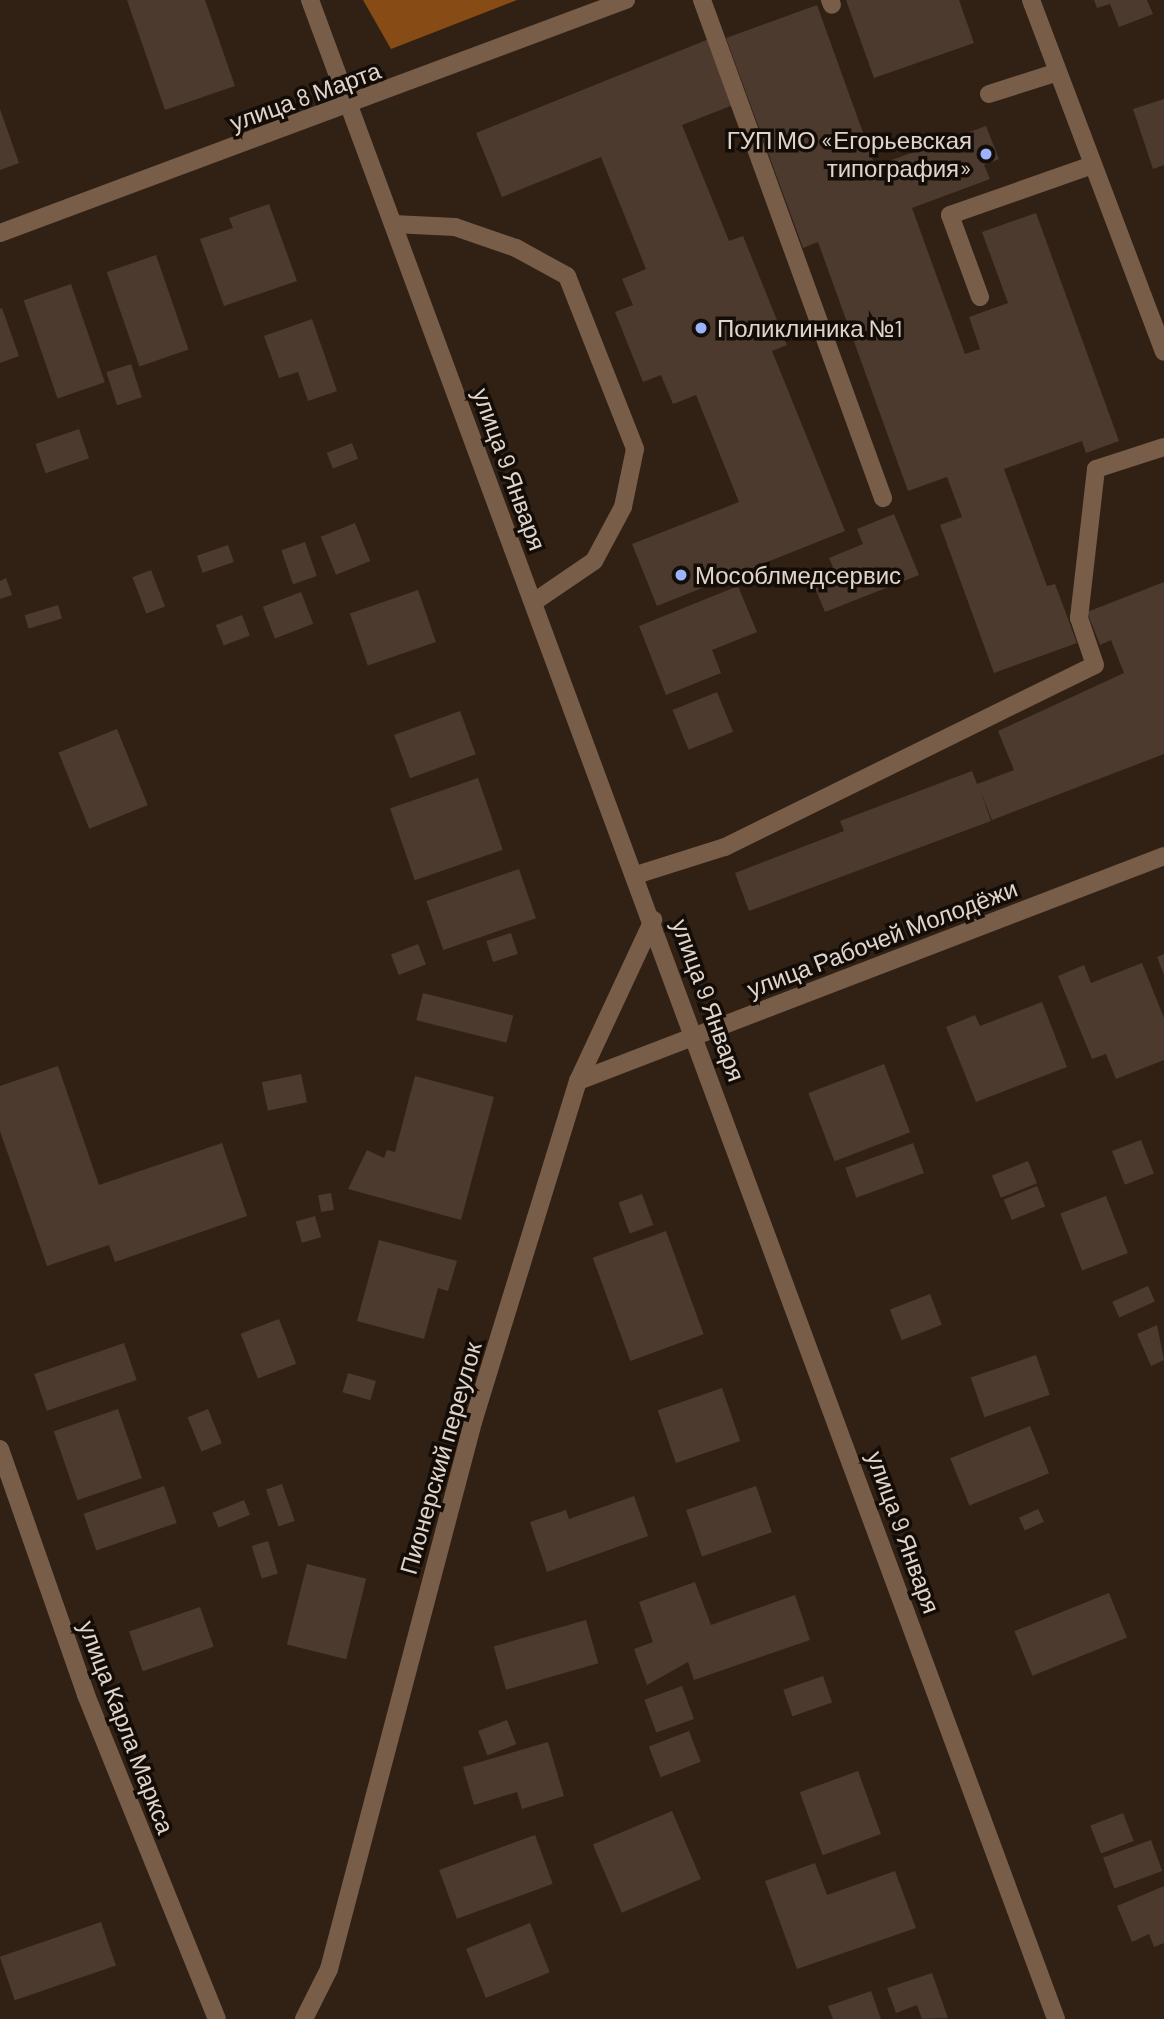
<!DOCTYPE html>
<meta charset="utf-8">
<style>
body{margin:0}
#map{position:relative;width:1164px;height:2019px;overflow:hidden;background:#312115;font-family:Barlow,sans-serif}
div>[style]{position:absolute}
.forest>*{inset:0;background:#874c15}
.building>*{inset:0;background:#4b3a2d;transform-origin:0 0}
.minor>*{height:18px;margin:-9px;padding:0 9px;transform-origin:9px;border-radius:9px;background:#785d49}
.dots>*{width:19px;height:19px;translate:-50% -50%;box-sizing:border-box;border:4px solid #140d07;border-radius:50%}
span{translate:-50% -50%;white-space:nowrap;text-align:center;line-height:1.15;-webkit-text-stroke:7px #140d07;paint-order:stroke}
.street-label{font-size:24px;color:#e0d5cd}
.poi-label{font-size:24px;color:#e0d5cd}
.right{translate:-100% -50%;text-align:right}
.left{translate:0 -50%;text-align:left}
</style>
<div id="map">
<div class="forest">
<i style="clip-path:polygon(363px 0,517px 0,391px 49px)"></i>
</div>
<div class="building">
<i style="clip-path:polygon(127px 0,205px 0,235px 86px,165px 110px)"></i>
<i style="clip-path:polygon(846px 0,959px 0,974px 43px,874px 78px)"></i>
<i style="clip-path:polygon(1094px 0,1147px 0,1153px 14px,1119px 27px,1110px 4px,1097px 8px)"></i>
<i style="clip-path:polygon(817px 5px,875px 166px,986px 126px,999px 159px,984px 165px,990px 179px,912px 208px,965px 354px,980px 349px,969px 317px,1008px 303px,982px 232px,1036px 213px,1119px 441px,1086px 453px,1082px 441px,1004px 469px,1047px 586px,1055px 584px,1077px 643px,994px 673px,940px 525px,962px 517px,947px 477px,908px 491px,818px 242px,803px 248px,726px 38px)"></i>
<i style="clip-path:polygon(709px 39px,733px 105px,682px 125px,729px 241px,743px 236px,787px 345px,772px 351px,845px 531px,657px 606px,632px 544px,739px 502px,696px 395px,673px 404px,661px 375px,643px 382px,615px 312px,633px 305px,622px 279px,646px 269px,601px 157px,502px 197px,476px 133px)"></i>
<i style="clip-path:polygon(1164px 99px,1164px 165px,1153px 169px,1133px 109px)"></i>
<i style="clip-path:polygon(0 109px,19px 163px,0 170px)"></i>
<i style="clip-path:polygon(269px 204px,297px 281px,224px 306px,200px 239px,233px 228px,229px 218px)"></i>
<i style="left:156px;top:255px;width:100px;height:52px;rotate:71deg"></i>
<i style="left:71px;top:284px;width:104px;height:50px;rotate:71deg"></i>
<i style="clip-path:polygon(2px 308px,19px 356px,0 363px,0 309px)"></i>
<i style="clip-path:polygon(312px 319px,337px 391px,308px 401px,298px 372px,279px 378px,264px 336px)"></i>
<i style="left:131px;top:364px;width:35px;height:26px;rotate:72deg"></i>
<i style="left:79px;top:429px;width:31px;height:46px;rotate:71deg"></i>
<i style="left:352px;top:443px;width:17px;height:27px;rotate:69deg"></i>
<i style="clip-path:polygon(894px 514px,919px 575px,825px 612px,810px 576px,833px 567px,829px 558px,863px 544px,857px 529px)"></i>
<i style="left:355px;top:523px;width:41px;height:37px;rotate:68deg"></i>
<i style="left:305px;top:542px;width:36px;height:25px;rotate:71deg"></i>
<i style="left:228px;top:545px;width:18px;height:33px;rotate:71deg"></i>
<i style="left:151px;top:570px;width:39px;height:20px;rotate:69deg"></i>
<i style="clip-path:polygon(6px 578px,12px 595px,0 599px,0 581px)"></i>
<i style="clip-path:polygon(1164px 582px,1164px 754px,992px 820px,981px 792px,991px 821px,749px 911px,735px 873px,844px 831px,840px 821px,972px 771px,977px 784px,1014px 770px,998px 731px,1124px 673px,1111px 640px,1100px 645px,1087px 612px)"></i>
<i style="clip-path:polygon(738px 586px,757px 632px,712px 650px,721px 673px,666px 695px,639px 626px)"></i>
<i style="left:418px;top:590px;width:55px;height:72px;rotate:71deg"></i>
<i style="left:301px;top:592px;width:34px;height:41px;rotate:69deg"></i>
<i style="left:58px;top:605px;width:14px;height:35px;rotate:73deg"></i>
<i style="left:242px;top:615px;width:22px;height:28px;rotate:69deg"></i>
<i style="left:717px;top:692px;width:43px;height:48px;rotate:68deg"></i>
<i style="left:460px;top:711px;width:46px;height:70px;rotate:70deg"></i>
<i style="left:117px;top:729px;width:82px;height:63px;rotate:68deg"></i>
<i style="left:478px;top:778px;width:76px;height:93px;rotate:71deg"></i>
<i style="left:519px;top:869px;width:52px;height:98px;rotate:71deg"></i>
<i style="left:511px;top:933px;width:22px;height:26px;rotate:72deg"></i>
<i style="left:418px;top:944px;width:22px;height:29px;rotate:69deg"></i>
<i style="clip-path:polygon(1164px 954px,1164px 975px,1157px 957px)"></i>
<i style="clip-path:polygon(1142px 963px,1164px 1018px,1164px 1060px,1116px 1079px,1106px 1054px,1092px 1059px,1058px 976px,1084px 965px,1091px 983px)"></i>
<i style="left:423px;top:993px;width:93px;height:28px;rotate:14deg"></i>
<i style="clip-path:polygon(1042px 1002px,1067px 1067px,976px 1102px,946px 1027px,975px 1015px,980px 1026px)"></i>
<i style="left:884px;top:1064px;width:73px;height:81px;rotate:69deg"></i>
<i style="clip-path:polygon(58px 1066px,99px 1185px,222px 1143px,247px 1216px,115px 1262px,109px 1245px,47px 1266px,0 1131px,0 1086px)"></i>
<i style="left:301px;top:1074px;width:29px;height:40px;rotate:78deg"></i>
<i style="clip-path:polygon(415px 1076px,494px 1097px,461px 1220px,348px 1189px,367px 1150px,384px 1158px,387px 1150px,395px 1152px)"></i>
<i style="left:1141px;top:1140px;width:36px;height:31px;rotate:69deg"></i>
<i style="left:913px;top:1143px;width:32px;height:72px;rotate:70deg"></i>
<i style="left:1028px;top:1161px;width:24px;height:39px;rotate:68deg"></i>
<i style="left:1037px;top:1186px;width:22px;height:36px;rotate:68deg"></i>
<i style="left:331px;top:1193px;width:17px;height:13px;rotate:80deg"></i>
<i style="left:642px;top:1194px;width:33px;height:25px;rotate:70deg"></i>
<i style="left:1106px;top:1196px;width:61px;height:49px;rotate:69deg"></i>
<i style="left:315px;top:1216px;width:22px;height:20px;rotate:74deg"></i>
<i style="left:666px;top:1231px;width:110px;height:78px;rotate:70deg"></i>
<i style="clip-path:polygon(379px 1240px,457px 1261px,448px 1291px,438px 1288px,424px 1339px,357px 1321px)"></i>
<i style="left:1148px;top:1286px;width:17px;height:39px;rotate:66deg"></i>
<i style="left:930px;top:1294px;width:33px;height:43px;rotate:69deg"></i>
<i style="left:279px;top:1319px;width:48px;height:41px;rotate:69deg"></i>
<i style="clip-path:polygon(1157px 1325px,1164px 1360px,1151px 1366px,1137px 1334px)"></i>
<i style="left:124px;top:1343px;width:39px;height:95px;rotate:71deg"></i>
<i style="left:1036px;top:1355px;width:42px;height:69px;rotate:71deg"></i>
<i style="left:348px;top:1373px;width:29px;height:20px;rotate:16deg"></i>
<i style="left:722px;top:1388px;width:56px;height:68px;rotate:71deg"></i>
<i style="left:118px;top:1409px;width:73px;height:68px;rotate:71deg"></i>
<i style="left:208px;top:1409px;width:37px;height:22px;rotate:68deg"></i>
<i style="left:1030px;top:1426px;width:51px;height:86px;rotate:68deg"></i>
<i style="left:282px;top:1484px;width:39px;height:17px;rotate:71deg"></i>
<i style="left:164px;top:1486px;width:39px;height:85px;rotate:71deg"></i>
<i style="left:756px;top:1486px;width:49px;height:74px;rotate:71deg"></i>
<i style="clip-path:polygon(634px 1496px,648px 1536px,547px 1572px,530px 1522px,566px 1510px,569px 1519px)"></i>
<i style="left:244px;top:1500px;width:16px;height:34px;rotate:68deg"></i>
<i style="left:1038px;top:1509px;width:14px;height:21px;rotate:65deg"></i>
<i style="left:268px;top:1541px;width:34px;height:17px;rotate:73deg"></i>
<i style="left:307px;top:1564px;width:61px;height:83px;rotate:14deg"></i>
<i style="clip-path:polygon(695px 1582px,711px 1625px,795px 1595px,810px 1640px,694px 1680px,688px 1662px,647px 1685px,634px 1649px,653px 1642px,639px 1602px)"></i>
<i style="left:1109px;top:1593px;width:48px;height:102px;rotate:68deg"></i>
<i style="left:200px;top:1607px;width:42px;height:75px;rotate:71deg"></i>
<i style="left:586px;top:1620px;width:45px;height:96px;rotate:74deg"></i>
<i style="left:823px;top:1676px;width:28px;height:42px;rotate:71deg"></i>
<i style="left:682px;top:1686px;width:35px;height:40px;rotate:70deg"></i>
<i style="left:507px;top:1720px;width:26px;height:31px;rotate:69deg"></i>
<i style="left:689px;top:1731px;width:33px;height:43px;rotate:69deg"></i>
<i style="clip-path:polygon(548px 1742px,564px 1796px,522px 1809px,517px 1792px,474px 1805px,463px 1767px)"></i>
<i style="left:858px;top:1771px;width:67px;height:62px;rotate:70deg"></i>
<i style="left:672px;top:1811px;width:74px;height:86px;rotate:67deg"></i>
<i style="left:1123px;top:1813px;width:30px;height:35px;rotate:69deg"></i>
<i style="left:535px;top:1835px;width:52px;height:102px;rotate:70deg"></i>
<i style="left:1151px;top:1840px;width:33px;height:51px;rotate:70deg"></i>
<i style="clip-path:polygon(815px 1863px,827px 1895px,895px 1871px,916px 1928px,797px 1969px,765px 1881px)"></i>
<i style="clip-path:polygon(1164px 1886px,1164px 1943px,1154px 1947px,1149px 1934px,1132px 1942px,1117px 1906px)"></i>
<i style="left:101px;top:1922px;width:46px;height:107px;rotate:71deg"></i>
<i style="left:530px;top:1923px;width:53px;height:69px;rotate:68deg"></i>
<i style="clip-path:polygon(932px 1973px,948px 2018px,922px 2019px,917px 2005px,896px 2013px,887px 1988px)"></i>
<i style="clip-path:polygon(871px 1991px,881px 2019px,833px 2019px,828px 2006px)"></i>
</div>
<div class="minor">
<i style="left:310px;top:0;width:2152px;rotate:69.72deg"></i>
<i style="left:702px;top:0;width:530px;rotate:70.03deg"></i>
<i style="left:830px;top:0;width:5px;rotate:68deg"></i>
<i style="left:1031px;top:0;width:376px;rotate:69.3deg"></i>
<i style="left:989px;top:94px;width:72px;rotate:-17.7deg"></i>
<i style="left:393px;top:224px;width:62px;rotate:2.8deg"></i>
<i style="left:455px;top:227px;width:65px;rotate:19deg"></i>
<i style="left:516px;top:248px;width:58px;rotate:28.8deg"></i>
<i style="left:567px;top:276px;width:186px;rotate:68.5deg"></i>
<i style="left:635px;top:449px;width:59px;rotate:101.7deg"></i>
<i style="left:623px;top:507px;width:61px;rotate:118.2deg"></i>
<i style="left:594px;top:561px;width:73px;rotate:145.7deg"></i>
<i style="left:0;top:233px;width:668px;rotate:-20.42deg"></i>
<i style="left:980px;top:297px;width:87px;rotate:-110.1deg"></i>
<i style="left:950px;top:215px;width:151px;rotate:-19.3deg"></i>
<i style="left:636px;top:875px;width:93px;rotate:-17.5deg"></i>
<i style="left:725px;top:847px;width:412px;rotate:-26.2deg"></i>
<i style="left:1095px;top:665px;width:50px;rotate:-108.8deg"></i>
<i style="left:1079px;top:618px;width:150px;rotate:-83.5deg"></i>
<i style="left:1096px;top:469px;width:71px;rotate:-17.9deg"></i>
<i style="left:578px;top:1081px;width:628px;rotate:-21deg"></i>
<i style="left:0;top:1449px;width:261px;rotate:70.7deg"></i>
<i style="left:86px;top:1695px;width:349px;rotate:68deg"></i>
<i style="left:304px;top:2019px;width:56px;rotate:-63.4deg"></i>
<i style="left:329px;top:1969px;width:566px;rotate:-75.25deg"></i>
<i style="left:473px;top:1422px;width:357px;rotate:-72.9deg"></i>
<i style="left:578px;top:1081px;width:178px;rotate:-65deg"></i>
</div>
<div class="dots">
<i style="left:986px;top:154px;background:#9ab5fd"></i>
<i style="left:701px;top:328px;background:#9ab5fd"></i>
<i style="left:681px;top:575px;background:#9ab5fd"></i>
</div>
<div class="street-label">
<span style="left:305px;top:96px;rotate:-20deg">улица 8 Марта</span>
<span style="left:510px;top:469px;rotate:70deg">улица 9 Января</span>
<span style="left:882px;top:938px;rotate:-21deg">улица Рабочей Молодёжи</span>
<span style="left:709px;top:1000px;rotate:70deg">улица 9 Января</span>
<span style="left:440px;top:1458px;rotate:-74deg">Пионерский переулок</span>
<span style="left:904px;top:1532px;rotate:70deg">улица 9 Января</span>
<span style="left:127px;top:1727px;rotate:69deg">улица Карла Маркса</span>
</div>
<div class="poi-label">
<span class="right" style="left:972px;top:154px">ГУП МО «Егорьевская<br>типография»</span>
<span class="left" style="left:717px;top:328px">Поликлиника №1</span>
<span class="left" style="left:695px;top:575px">Мособлмедсервис</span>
</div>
</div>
